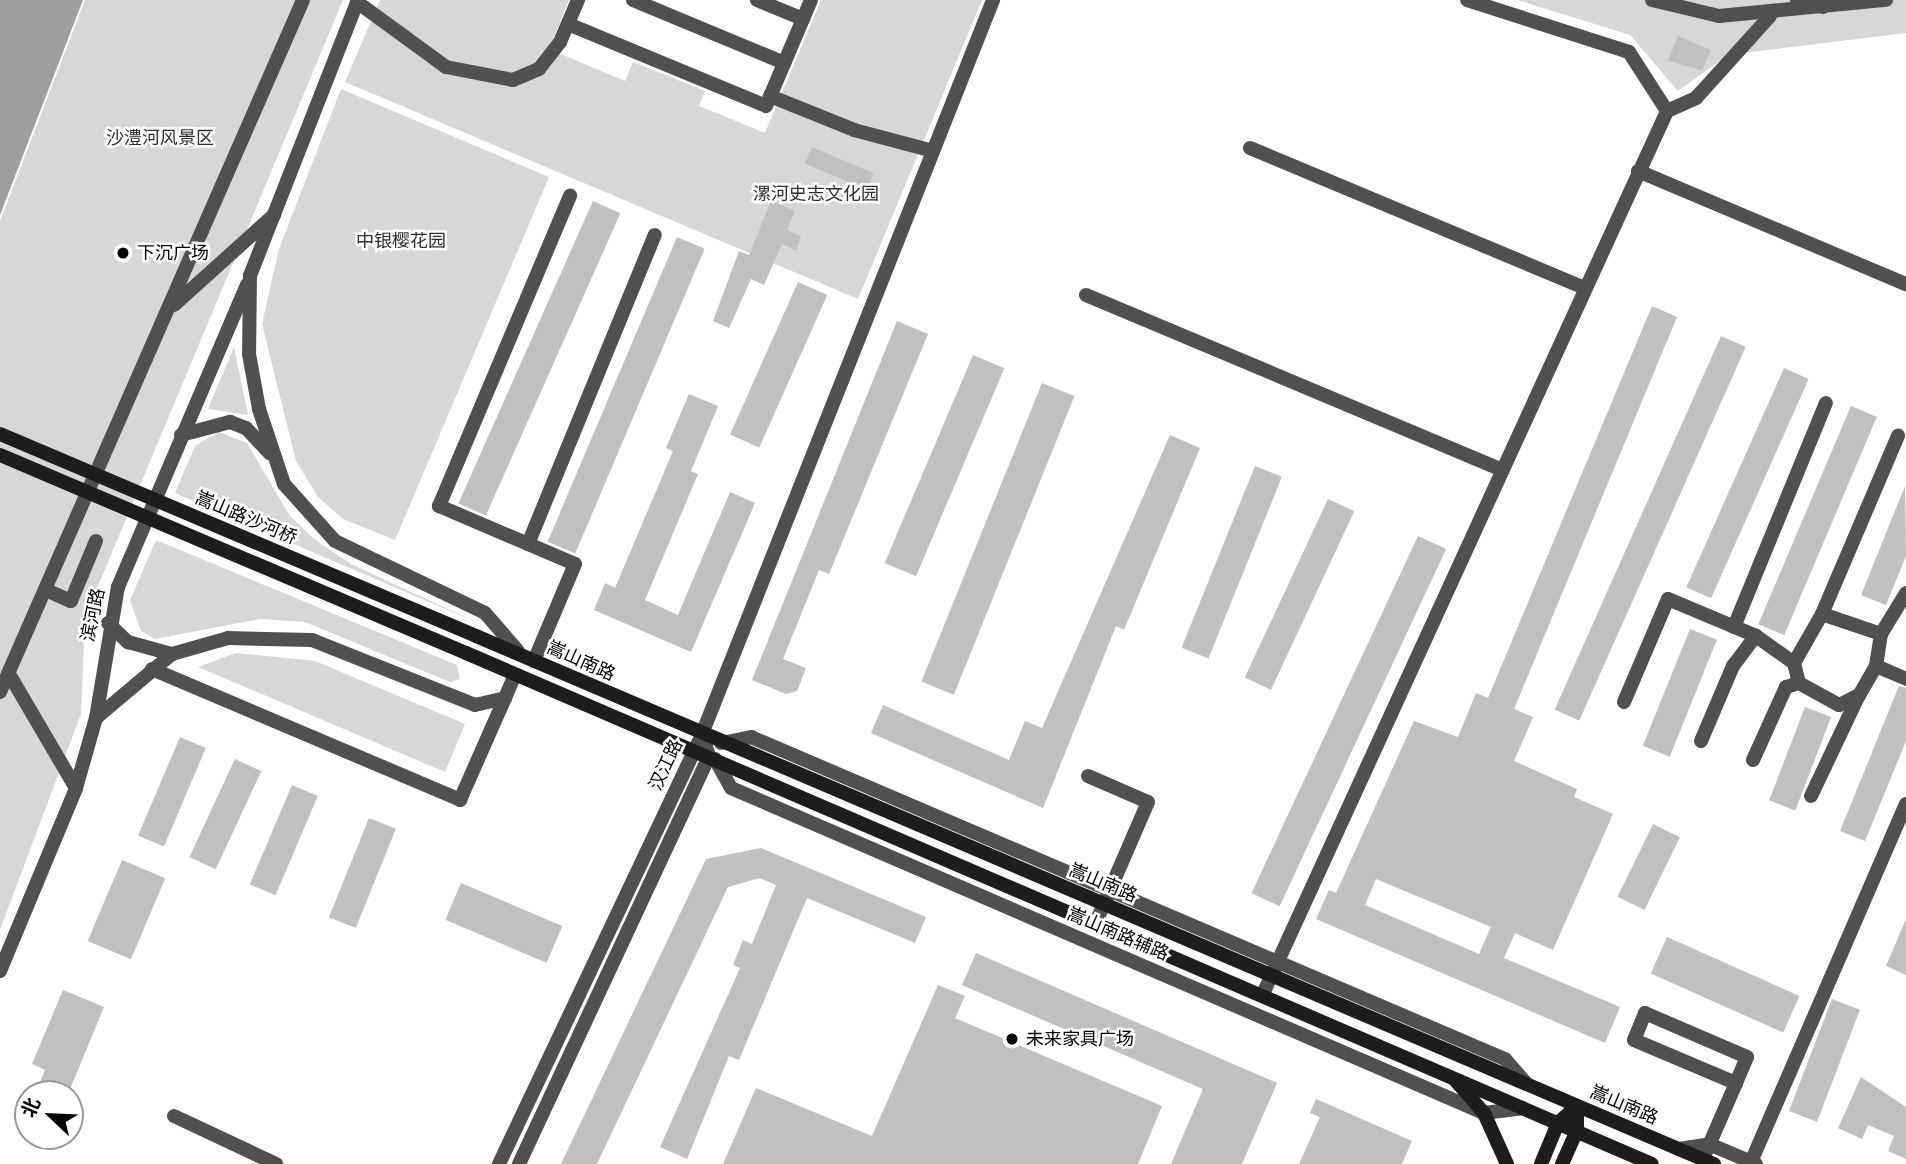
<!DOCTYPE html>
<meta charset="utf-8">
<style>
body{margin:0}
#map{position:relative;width:1906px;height:1164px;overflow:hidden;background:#fff;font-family:"Work Sans","Noto Sans SC",sans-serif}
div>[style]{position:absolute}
.green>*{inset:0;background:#d7d7d7}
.water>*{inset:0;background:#9e9e9e}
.building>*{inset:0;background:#c0c0c0;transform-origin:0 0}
.minor>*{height:14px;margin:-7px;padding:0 7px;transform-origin:7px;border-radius:7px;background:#505050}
.tertiary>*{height:14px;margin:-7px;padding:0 7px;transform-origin:7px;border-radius:7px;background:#505050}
.secondary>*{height:14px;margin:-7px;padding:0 7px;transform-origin:7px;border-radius:7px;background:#1d1d1d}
.secondary-bridge>*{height:14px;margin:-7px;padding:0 7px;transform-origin:7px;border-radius:7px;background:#1d1d1d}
.dots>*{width:19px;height:19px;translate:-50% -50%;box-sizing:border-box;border:4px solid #fff;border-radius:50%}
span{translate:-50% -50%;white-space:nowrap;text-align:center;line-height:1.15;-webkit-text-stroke:5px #fff;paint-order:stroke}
.park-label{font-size:18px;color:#2e2e2e}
.poi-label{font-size:18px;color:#000}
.left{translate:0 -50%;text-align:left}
.street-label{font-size:18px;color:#000}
.north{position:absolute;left:14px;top:1080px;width:70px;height:70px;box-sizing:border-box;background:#fff;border:2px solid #999;border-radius:50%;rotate:293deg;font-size:19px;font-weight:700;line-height:28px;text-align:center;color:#000}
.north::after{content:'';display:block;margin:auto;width:24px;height:32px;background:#000;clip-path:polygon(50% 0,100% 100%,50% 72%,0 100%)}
</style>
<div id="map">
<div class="green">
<i style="clip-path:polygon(85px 0,343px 0,85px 617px,81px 714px,0 930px,0 221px)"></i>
<i style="clip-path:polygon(380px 0,569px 0,549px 49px,625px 81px,633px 62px,705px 91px,699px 106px,765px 133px,821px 0,982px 0,858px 299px,345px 82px)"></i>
<i style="clip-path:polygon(1518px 0,1906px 0,1906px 33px,1728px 55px,1678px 91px,1630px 35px)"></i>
<i style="clip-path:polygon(341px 89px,549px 177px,395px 540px,343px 519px,318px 497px,296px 461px,262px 324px,279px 249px)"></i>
<i style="clip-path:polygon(234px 347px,248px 415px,208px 409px)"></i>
<i style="clip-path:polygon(219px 432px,247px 443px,290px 516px,314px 539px,351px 564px,478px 623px,175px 493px,195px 446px)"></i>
<i style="clip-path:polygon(156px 540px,457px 665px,460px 679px,450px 682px,305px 622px,260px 619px,155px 639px,141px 631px,130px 600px)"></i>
<i style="clip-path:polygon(236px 653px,315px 661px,465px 724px,445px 772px,198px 667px)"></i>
</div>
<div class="water">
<i style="clip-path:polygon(0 0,83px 0,0 215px)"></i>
</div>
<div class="building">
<i style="clip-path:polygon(1678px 36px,1711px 50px,1702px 70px,1668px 61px)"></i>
<i style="left:812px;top:147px;width:67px;height:18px;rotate:23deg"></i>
<i style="left:593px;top:201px;width:30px;height:331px;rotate:24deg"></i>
<i style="clip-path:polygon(771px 201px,795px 211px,787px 230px,801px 236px,796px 250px,782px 244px,764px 285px,751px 279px,729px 328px,713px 321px,739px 251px,749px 255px)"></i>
<i style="left:677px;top:237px;width:30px;height:331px;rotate:23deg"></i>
<i style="left:798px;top:282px;width:32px;height:167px;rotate:24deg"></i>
<i style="clip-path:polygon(evenodd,1652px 306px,1677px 317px,1514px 709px,1533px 717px,1514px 761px,1577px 789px,1574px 797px,1613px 814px,1553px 950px,1515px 933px,1504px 958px,1620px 1007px,1605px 1043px,1316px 919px,1329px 890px,1336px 893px,1414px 721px,1458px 737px,1476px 693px,1488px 698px,1652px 306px,1376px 879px,1491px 927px,1479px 954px,1365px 905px,1376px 879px)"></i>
<i style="clip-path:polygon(897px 321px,928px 334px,829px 574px,819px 570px,783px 659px,806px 668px,797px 691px,786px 694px,752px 680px)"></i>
<i style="left:1721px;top:336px;width:27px;height:409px;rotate:24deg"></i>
<i style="left:973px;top:355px;width:34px;height:226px;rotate:23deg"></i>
<i style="left:1784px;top:368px;width:27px;height:240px;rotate:24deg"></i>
<i style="left:1042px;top:383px;width:35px;height:322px;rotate:22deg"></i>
<i style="clip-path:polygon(689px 394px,718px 406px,691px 471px,698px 474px,645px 600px,678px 615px,730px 492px,755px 503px,691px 652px,594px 610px,605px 583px,615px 588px,673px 451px,666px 448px)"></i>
<i style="left:1851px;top:406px;width:28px;height:237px;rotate:23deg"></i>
<i style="clip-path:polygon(1170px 435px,1200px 448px,1124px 630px,1116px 626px,1043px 808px,871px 733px,883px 705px,1009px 760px,1025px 721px,1042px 728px)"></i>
<i style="left:1255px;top:466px;width:29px;height:196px;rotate:22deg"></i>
<i style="clip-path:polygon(1905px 486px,1906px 556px,1886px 605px,1861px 595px)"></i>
<i style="left:1328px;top:499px;width:29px;height:197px;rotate:25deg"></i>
<i style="left:1418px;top:536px;width:31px;height:394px;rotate:25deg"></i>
<i style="left:1690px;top:629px;width:29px;height:126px;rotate:22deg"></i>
<i style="clip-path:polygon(1899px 686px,1906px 688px,1906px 741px,1865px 841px,1840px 831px)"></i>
<i style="left:1805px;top:707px;width:28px;height:100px;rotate:21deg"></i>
<i style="left:180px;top:737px;width:28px;height:107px;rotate:23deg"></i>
<i style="left:235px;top:759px;width:29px;height:108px;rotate:25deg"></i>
<i style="left:292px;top:785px;width:28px;height:108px;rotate:23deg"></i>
<i style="left:369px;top:818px;width:29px;height:107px;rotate:22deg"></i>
<i style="left:1653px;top:824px;width:30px;height:81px;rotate:26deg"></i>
<i style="clip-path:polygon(761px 848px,926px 917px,915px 943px,807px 898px,739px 1060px,729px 1056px,687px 1159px,660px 1147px,740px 968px,733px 965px,743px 940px,752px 944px,776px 885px,760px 878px,728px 887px,597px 1164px,561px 1164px,706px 859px)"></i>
<i style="left:122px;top:860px;width:47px;height:88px;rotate:23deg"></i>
<i style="left:461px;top:883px;width:110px;height:40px;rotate:23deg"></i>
<i style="clip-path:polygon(1906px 919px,1906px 975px,1886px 966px)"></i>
<i style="left:1667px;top:937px;width:145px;height:40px;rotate:24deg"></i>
<i style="clip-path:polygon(976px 953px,1277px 1083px,1242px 1164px,1171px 1164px,1203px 1089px,962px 985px)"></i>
<i style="clip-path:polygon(938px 985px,965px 996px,955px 1018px,1162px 1106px,1138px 1164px,723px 1164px,756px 1088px,872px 1136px)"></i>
<i style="clip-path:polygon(63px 990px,104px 1007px,68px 1094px,35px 1094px,45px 1070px,32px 1064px)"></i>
<i style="left:1832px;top:999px;width:30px;height:120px;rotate:21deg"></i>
<i style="clip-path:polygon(1861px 1077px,1906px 1107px,1906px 1159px,1888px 1151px,1894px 1136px,1868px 1125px,1862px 1139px,1838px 1128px)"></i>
<i style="clip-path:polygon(1316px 1099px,1412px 1141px,1402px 1164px,1299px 1164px,1320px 1117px,1310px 1113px)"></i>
</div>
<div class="minor">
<i style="left:633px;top:0;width:164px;rotate:22.6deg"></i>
<i style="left:757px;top:0;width:50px;rotate:22.4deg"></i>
<i style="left:1652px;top:0;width:69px;rotate:13.4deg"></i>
<i style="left:1719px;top:16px;width:168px;rotate:-5.5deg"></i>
<i style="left:1797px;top:0;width:27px;rotate:15deg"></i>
<i style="left:357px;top:2px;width:110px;rotate:36.1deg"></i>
<i style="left:446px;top:67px;width:68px;rotate:11deg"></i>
<i style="left:513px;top:80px;width:28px;rotate:-23deg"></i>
<i style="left:539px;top:69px;width:34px;rotate:-52deg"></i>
<i style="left:560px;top:42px;width:46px;rotate:-66.8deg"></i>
<i style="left:568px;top:24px;width:214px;rotate:22.5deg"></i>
<i style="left:766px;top:106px;width:115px;rotate:-67deg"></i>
<i style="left:770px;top:96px;width:91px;rotate:22deg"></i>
<i style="left:854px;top:130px;width:78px;rotate:14.9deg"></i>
<i style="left:1667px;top:111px;width:32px;rotate:-24deg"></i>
<i style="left:1696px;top:98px;width:110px;rotate:-47.9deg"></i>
<i style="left:1250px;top:148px;width:363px;rotate:22.7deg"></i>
<i style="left:1638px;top:171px;width:291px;rotate:22.9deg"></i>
<i style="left:1086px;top:295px;width:451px;rotate:22.8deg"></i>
<i style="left:174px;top:305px;width:135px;rotate:-42deg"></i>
<i style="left:528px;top:544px;width:334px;rotate:-67.7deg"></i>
<i style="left:46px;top:590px;width:27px;rotate:24deg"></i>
<i style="left:71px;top:601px;width:65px;rotate:-67.4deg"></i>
<i style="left:1822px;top:614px;width:62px;rotate:18.7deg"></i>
<i style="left:1881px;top:634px;width:32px;rotate:99deg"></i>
<i style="left:1876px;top:666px;width:34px;rotate:120deg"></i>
<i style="left:1859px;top:695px;width:22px;rotate:153deg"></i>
<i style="left:1839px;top:705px;width:46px;rotate:-151.2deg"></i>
<i style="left:1799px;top:683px;width:21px;rotate:-104deg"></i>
<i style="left:1794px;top:663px;width:56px;rotate:-60.3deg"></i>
<i style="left:1822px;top:614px;width:194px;rotate:-66.9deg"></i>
<i style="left:1734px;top:627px;width:242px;rotate:-67.7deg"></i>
<i style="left:1881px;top:634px;width:48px;rotate:-58.6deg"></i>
<i style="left:534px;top:661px;width:105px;rotate:-67.1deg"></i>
<i style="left:575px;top:564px;width:148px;rotate:-156.9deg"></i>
<i style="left:439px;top:506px;width:337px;rotate:-67.1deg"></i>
<i style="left:1876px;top:666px;width:33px;rotate:23deg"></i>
<i style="left:152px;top:669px;width:335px;rotate:23deg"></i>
<i style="left:460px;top:800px;width:111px;rotate:-66.2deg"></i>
<i style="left:9px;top:674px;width:132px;rotate:59.6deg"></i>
<i style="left:0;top:692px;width:755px;rotate:-66.35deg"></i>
<i style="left:1624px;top:702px;width:112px;rotate:-66.9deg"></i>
<i style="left:1668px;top:599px;width:95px;rotate:22.8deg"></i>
<i style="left:1756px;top:636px;width:47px;rotate:35.4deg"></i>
<i style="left:1701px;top:741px;width:82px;rotate:-66.9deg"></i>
<i style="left:1733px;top:666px;width:38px;rotate:-53deg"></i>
<i style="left:721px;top:743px;width:31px;rotate:-11deg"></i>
<i style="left:751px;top:737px;width:820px;rotate:23.13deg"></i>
<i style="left:1505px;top:1059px;width:33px;rotate:49deg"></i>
<i style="left:715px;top:759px;width:33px;rotate:61deg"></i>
<i style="left:731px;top:788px;width:820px;rotate:23.35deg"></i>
<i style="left:1484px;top:1113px;width:39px;rotate:-7deg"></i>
<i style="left:1753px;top:760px;width:80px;rotate:-65.7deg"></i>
<i style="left:1786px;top:687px;width:14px;rotate:-17deg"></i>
<i style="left:1088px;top:776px;width:65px;rotate:23.4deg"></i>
<i style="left:1148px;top:802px;width:131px;rotate:113.4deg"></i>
<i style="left:1811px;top:796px;width:112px;rotate:-64.6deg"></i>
<i style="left:174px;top:1116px;width:113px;rotate:25.2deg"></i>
<i style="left:1679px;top:1149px;width:30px;rotate:-9deg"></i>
<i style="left:1709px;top:1144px;width:51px;rotate:23.1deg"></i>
<i style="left:1703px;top:1159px;width:83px;rotate:-66.5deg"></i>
<i style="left:1736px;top:1083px;width:28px;rotate:-67deg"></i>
<i style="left:1747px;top:1057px;width:111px;rotate:-156.7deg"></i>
<i style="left:1645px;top:1013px;width:29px;rotate:112deg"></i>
<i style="left:1634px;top:1040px;width:111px;rotate:22.9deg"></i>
<i style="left:1751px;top:1162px;width:390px;rotate:-66.6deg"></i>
</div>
<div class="tertiary">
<i style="left:358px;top:0;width:296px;rotate:111.4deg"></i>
<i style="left:250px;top:276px;width:78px;rotate:90.7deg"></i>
<i style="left:249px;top:354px;width:56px;rotate:79.7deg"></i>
<i style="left:259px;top:409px;width:79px;rotate:71.6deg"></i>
<i style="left:284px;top:484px;width:76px;rotate:48.2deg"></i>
<i style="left:335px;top:541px;width:166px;rotate:25.6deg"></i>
<i style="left:485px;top:613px;width:50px;rotate:49deg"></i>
<i style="left:181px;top:435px;width:51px;rotate:-14.9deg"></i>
<i style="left:230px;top:422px;width:17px;rotate:21deg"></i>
<i style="left:246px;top:428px;width:35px;rotate:47deg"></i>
<i style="left:108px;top:623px;width:28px;rotate:44deg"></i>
<i style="left:128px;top:642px;width:46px;rotate:15.3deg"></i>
<i style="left:96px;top:718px;width:99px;rotate:-40.1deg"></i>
<i style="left:172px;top:654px;width:58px;rotate:-15.9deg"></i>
<i style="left:228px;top:638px;width:84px;rotate:1.4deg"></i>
<i style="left:312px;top:640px;width:175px;rotate:21.7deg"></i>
<i style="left:475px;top:705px;width:31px;rotate:-13deg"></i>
<i style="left:505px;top:698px;width:25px;rotate:-67deg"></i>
<i style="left:0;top:971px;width:198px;rotate:-67.4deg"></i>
<i style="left:76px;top:788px;width:73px;rotate:-74.1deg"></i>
<i style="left:96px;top:718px;width:133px;rotate:-80.5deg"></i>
<i style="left:118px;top:587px;width:329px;rotate:-66.9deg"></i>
<i style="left:1263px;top:994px;width:971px;rotate:-65.41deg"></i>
<i style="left:1667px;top:111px;width:70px;rotate:-122.8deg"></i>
<i style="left:1629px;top:52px;width:170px;rotate:-162.2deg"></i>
<i style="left:499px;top:1164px;width:476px;rotate:-64.7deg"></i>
<i style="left:702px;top:734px;width:790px;rotate:-68.37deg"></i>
<i style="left:519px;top:1164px;width:450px;rotate:-65deg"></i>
<i style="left:709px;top:756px;width:23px;rotate:-108deg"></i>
</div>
<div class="secondary">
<i style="left:476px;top:636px;width:1346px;rotate:23.1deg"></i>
<i style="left:466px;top:653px;width:1291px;rotate:23.31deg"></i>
<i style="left:1455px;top:1080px;width:44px;rotate:48.7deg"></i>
<i style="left:1484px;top:1113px;width:56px;rotate:65.7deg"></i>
<i style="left:1541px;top:1164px;width:44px;rotate:-67.5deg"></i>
<i style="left:1558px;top:1123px;width:25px;rotate:-42deg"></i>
<i style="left:1562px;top:1164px;width:36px;rotate:-66deg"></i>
<i style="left:1577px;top:1131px;width:25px;rotate:-90deg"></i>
</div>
<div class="secondary-bridge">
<i style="left:0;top:434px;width:517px;rotate:22.99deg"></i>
<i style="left:0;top:455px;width:506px;rotate:23.02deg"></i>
</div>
<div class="dots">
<i style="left:123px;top:253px;background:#000"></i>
<i style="left:1012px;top:1039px;background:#000"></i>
</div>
<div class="park-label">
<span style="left:160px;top:138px">沙澧河风景区</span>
<span style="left:816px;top:194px">漯河史志文化园</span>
<span style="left:401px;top:241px">中银樱花园</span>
</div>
<div class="poi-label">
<span class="left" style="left:137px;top:253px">下沉广场</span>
<span class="left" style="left:1026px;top:1039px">未来家具广场</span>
</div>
<div class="street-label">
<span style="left:246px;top:518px;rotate:23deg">嵩山路沙河桥</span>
<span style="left:93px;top:615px;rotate:-78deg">滨河路</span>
<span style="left:581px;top:661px;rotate:24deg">嵩山南路</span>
<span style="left:666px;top:765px;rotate:-65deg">汉江路</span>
<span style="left:1103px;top:883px;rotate:23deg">嵩山南路</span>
<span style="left:1118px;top:934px;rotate:23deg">嵩山南路辅路</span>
<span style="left:1624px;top:1105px;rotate:23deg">嵩山南路</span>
</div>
<div class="north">北</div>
</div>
